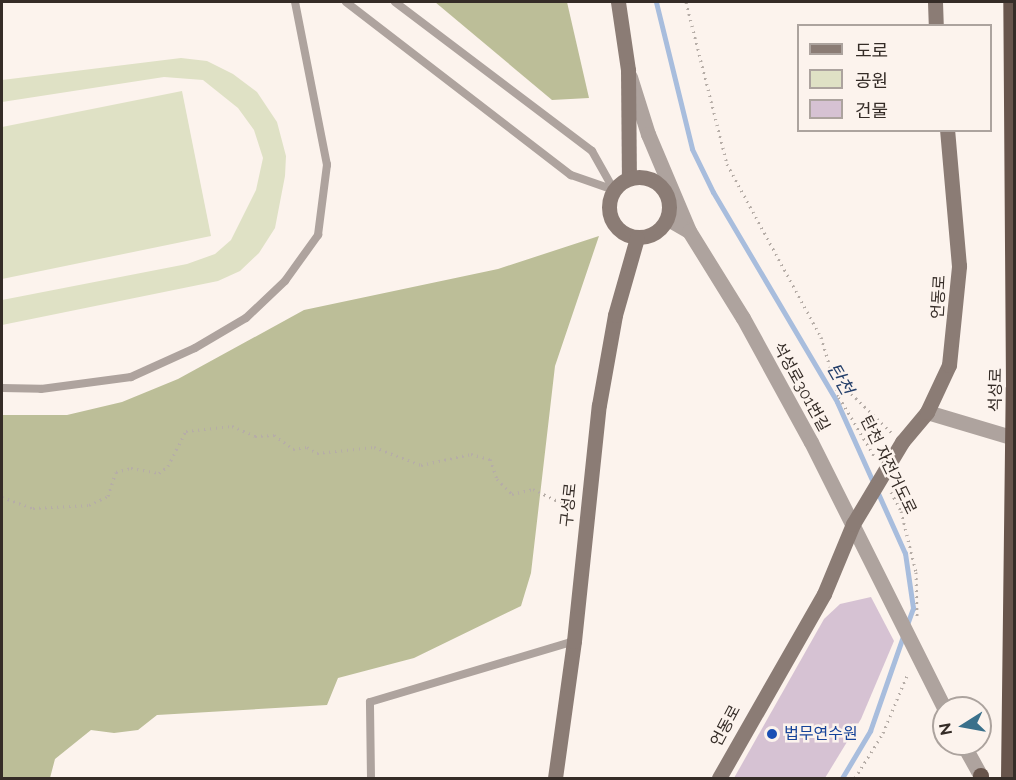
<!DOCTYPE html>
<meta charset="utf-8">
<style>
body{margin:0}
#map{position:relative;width:1016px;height:780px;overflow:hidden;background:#fcf3ed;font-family:Raleway,"Noto Sans KR",sans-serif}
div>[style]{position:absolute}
.green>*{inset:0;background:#dfe1c5}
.forest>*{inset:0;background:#bcbe98}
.stream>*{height:5px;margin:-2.5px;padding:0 2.5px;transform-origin:2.5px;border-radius:2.5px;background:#a8bddd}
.building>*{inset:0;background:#d6c2d3}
.path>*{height:3px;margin-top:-1.5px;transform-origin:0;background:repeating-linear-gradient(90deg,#b6ada7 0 1.5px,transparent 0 6px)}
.service>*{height:8px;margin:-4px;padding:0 4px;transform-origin:4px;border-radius:4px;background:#aea39e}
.minor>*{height:15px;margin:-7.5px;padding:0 7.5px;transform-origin:7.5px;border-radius:7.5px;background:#aea39e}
.tertiary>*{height:15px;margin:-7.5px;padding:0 7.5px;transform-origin:7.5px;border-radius:7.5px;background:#aea39e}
.secondary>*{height:15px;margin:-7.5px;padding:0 7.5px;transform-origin:7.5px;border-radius:7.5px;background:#8b7c75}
.secondary>.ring{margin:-7.5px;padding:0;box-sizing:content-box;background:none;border:15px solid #8b7c75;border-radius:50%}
.trunk>*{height:16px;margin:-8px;padding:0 8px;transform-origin:8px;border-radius:8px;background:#68554c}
.dots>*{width:16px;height:16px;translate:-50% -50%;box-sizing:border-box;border:3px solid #fcf3ed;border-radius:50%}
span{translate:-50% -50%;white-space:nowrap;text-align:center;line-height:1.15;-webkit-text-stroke:5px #fcf3ed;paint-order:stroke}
.street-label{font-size:16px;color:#352c27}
.transit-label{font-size:16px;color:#164399}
.left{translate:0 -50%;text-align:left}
.water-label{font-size:18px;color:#25406b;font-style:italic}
.frame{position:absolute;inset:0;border:3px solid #352c27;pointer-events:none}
.legend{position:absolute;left:797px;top:24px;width:195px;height:108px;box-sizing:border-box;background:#fcf3ed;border:2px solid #aca39e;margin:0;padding:8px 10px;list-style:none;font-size:18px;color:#352c27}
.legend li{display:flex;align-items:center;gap:12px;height:30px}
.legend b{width:30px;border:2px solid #aca39e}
.north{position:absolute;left:932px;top:696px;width:60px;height:60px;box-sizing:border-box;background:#fcf3ed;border:2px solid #aca39e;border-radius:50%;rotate:259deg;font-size:16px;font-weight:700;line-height:24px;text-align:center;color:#352c27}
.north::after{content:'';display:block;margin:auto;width:21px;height:27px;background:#3a708b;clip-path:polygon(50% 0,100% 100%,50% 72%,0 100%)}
</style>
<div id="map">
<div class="green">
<i style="clip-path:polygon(181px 58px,207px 61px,233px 74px,257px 92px,277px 122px,286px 156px,285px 176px,275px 228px,259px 253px,240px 271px,218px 281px,2px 325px,2px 300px,187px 264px,215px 254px,231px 240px,256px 190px,263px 158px,254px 130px,238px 108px,203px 80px,164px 77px,2px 102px,2px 80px)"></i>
<i style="clip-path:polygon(182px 91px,211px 236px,2px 279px,2px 127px)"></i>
</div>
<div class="forest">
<i style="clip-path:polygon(435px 2px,567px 2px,589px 98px,552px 100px)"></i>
<i style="clip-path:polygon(599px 236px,555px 366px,531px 573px,521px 606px,414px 658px,338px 678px,327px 705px,157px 715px,138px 730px,114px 733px,91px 730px,55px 759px,50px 778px,2px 778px,2px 415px,67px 415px,122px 402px,178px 379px,304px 310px,498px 269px)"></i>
</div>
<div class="stream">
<i style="left:656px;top:2px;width:151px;rotate:76.2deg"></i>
<i style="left:692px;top:149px;width:48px;rotate:64deg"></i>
<i style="left:713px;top:192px;width:244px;rotate:59.4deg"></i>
<i style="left:837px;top:402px;width:166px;rotate:65.8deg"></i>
<i style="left:905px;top:553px;width:56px;rotate:81.7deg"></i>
<i style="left:913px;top:608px;width:20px;rotate:110deg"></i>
<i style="left:842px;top:778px;width:55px;rotate:-59.2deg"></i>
<i style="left:870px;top:731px;width:101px;rotate:-70.8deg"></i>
</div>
<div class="building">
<i style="clip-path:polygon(871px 597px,894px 641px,861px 719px,825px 778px,734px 778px,824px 619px,840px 604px)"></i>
</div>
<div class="path">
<i style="left:686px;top:2px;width:167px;rotate:75.8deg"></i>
<i style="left:727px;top:164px;width:197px;rotate:61.5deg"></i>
<i style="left:821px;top:337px;width:63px;rotate:73.3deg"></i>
<i style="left:839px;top:397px;width:69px;rotate:59.3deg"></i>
<i style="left:834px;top:377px;width:81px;rotate:44deg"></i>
<i style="left:891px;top:492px;width:21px;rotate:62deg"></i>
<i style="left:901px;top:511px;width:63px;rotate:76.2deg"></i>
<i style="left:916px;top:572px;width:44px;rotate:88.7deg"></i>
<i style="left:2px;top:497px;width:33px;rotate:20deg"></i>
<i style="left:33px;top:508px;width:56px;rotate:-3.1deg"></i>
<i style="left:89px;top:505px;width:21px;rotate:-25deg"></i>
<i style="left:108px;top:496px;width:25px;rotate:-72deg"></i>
<i style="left:116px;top:472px;width:16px;rotate:-15deg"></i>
<i style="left:131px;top:468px;width:28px;rotate:10deg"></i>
<i style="left:159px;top:473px;width:11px;rotate:-38deg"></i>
<i style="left:168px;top:466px;width:39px;rotate:-63deg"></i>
<i style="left:186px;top:431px;width:46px;rotate:-6.2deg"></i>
<i style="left:232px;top:426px;width:25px;rotate:23deg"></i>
<i style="left:255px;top:436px;width:19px;rotate:-3deg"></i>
<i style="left:274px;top:435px;width:24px;rotate:36deg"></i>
<i style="left:293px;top:449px;width:14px;rotate:-8deg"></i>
<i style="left:307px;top:447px;width:12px;rotate:31deg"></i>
<i style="left:317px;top:453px;width:57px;rotate:-6deg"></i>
<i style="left:374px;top:447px;width:50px;rotate:21deg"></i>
<i style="left:421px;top:465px;width:51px;rotate:-12.4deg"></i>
<i style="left:471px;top:454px;width:20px;rotate:15deg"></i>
<i style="left:490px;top:459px;width:21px;rotate:71deg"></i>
<i style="left:497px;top:479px;width:21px;rotate:45deg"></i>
<i style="left:512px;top:494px;width:22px;rotate:-13deg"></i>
<i style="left:533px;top:489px;width:34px;rotate:26deg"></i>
<i style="left:564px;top:504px;width:9px;rotate:-32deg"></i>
<i style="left:855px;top:778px;width:53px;rotate:-58.1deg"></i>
<i style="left:883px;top:733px;width:65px;rotate:-67.4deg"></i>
</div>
<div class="service">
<i style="left:346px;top:2px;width:284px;rotate:37.6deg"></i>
<i style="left:571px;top:175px;width:46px;rotate:19.2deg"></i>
<i style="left:395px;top:2px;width:247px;rotate:37.1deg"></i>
<i style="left:592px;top:151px;width:45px;rotate:60.6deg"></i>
<i style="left:2px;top:388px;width:39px;rotate:1deg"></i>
<i style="left:41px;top:389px;width:91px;rotate:-7.6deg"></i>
<i style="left:131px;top:377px;width:70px;rotate:-24.4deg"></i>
<i style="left:195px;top:348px;width:59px;rotate:-30.5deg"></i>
<i style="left:246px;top:318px;width:54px;rotate:-43.5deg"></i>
<i style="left:285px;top:281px;width:57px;rotate:-54.3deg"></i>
<i style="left:318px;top:235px;width:71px;rotate:-82.7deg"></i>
<i style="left:327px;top:165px;width:166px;rotate:-101.1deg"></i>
<i style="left:371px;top:778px;width:76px;rotate:-90.8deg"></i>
<i style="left:370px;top:702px;width:213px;rotate:-16.6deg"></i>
</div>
<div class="minor">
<i style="left:927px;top:412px;width:91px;rotate:16.6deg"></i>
</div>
<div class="tertiary">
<i style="left:630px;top:77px;width:60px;rotate:72.5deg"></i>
<i style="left:648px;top:134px;width:105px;rotate:67.1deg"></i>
<i style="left:668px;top:219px;width:24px;rotate:30deg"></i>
<i style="left:689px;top:231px;width:102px;rotate:58.2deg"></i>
<i style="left:743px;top:318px;width:141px;rotate:61.3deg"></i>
<i style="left:811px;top:442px;width:297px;rotate:63.4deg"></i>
<i style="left:963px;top:744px;width:37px;rotate:61deg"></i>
</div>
<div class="secondary">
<i style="left:618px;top:2px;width:69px;rotate:81.6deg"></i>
<i style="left:628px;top:70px;width:108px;rotate:89.5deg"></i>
<i style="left:935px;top:2px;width:24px;rotate:88deg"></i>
<i class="ring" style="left:609px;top:177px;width:45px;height:45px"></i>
<i style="left:555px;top:778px;width:138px;rotate:-82.1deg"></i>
<i style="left:574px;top:641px;width:237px;rotate:-84deg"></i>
<i style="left:599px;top:405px;width:91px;rotate:-79.9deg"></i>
<i style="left:615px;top:315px;width:80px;rotate:-74.1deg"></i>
<i style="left:719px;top:778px;width:212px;rotate:-60.3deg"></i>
<i style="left:824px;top:594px;width:76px;rotate:-67.5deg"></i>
<i style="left:853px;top:524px;width:96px;rotate:-59.1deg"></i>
<i style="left:902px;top:442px;width:39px;rotate:-50deg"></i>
<i style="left:927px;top:412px;width:52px;rotate:-64.9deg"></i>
<i style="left:949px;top:365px;width:100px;rotate:-84.2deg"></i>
<i style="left:959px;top:266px;width:137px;rotate:-95deg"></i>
</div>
<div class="trunk">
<i style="left:981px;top:776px;width:2px;rotate:90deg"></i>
<i style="left:1009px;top:778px;width:390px;rotate:-89.3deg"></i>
<i style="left:1014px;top:388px;width:386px;rotate:-90.4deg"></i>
</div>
<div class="dots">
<i style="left:772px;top:734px;background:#1a4fb4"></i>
</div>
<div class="street-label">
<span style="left:939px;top:297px;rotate:-87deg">언동로</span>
<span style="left:801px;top:387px;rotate:61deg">석성로301번길</span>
<span style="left:996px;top:390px;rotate:-89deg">석성로</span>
<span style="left:888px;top:465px;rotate:64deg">탄천 자전거도로</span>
<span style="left:569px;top:505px;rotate:-84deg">구성로</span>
<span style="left:726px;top:726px;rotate:-62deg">언동로</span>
</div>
<div class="transit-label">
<span class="left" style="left:784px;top:734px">법무연수원</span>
</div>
<div class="water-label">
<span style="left:840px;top:379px;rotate:60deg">탄천</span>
</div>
<div class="frame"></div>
<ul class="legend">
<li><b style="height:8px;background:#8b7c75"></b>도로</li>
<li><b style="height:16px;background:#dfe1c5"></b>공원</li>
<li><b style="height:16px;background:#d6c2d3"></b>건물</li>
</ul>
<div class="north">N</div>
</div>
